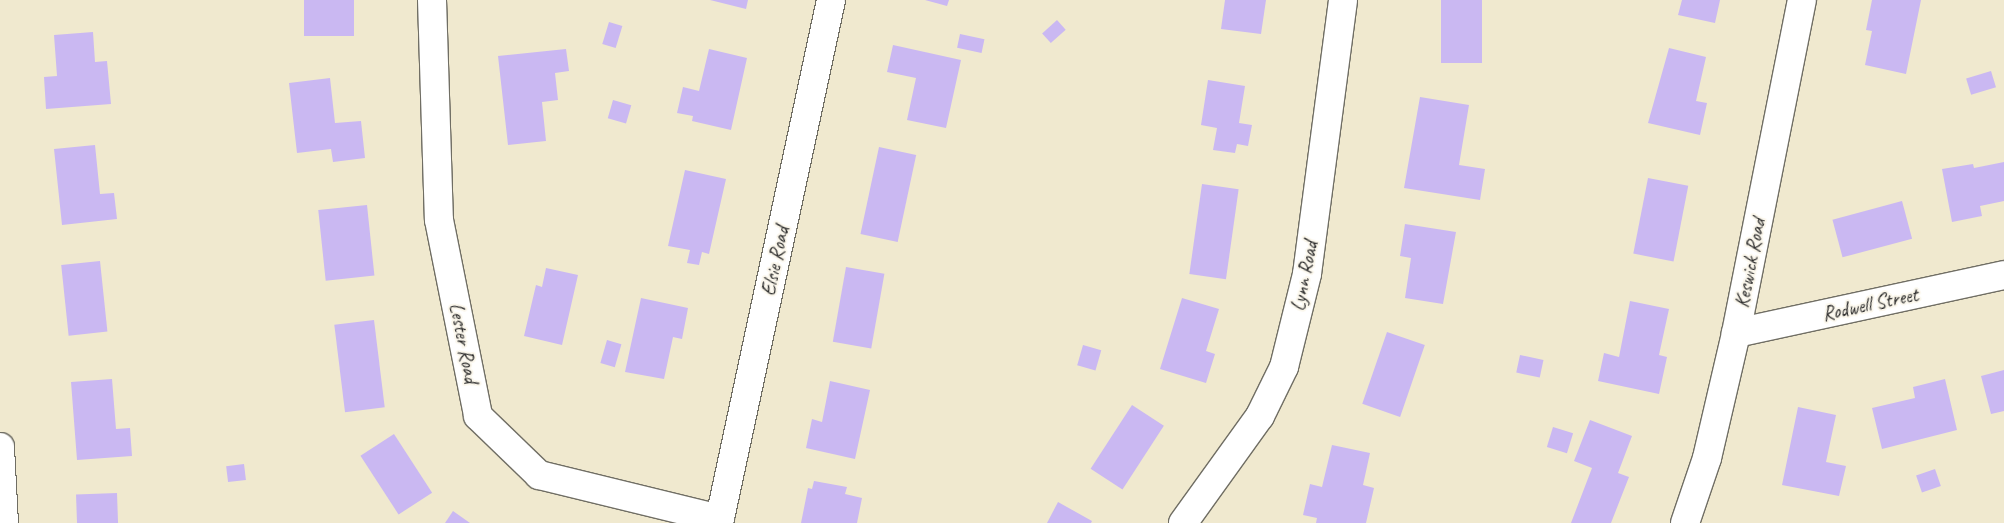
<!DOCTYPE html>
<style>
body{margin:0}
#map{position:relative;width:2004px;height:523px;overflow:hidden;background:#f0e9cf;font-family:Caveat,sans-serif}
div>[style]{position:absolute}
.building>*{inset:0;background:#cab8f2;transform-origin:0 0}
.roads{filter:drop-shadow(1px 0 #706e64) drop-shadow(-1px 0 #706e64) drop-shadow(0 1px #706e64) drop-shadow(0 -1px #706e64)}
.minor>*{height:28px;margin:-14px;padding:0 14px;transform-origin:14px;border-radius:14px;background:#fff}
span{translate:-50% -50%;white-space:nowrap;text-align:center;line-height:1.15;-webkit-text-stroke:4px #fbf7ec;paint-order:stroke}
.street-label{font-size:20px;color:#2b2b2b}
</style>
<div id="map">
<div class="building">
<i style="left:304px;top:0;width:50px;height:36px"></i>
<i style="clip-path:polygon(710px 0,748px 0,746px 9px)"></i>
<i style="clip-path:polygon(925px 0,949px 0,947px 6px)"></i>
<i style="clip-path:polygon(1225px 0,1266px 0,1261px 34px,1221px 29px)"></i>
<i style="left:1441px;top:0;width:41px;height:63px"></i>
<i style="clip-path:polygon(1682px 0,1720px 0,1715px 23px,1678px 15px)"></i>
<i style="clip-path:polygon(1872px 0,1921px 0,1906px 74px,1865px 65px,1872px 31px,1866px 30px)"></i>
<i style="left:1057px;top:20px;width:13px;height:20px;rotate:48deg"></i>
<i style="left:609px;top:22px;width:14px;height:23px;rotate:17deg"></i>
<i style="clip-path:polygon(93px 32px,95px 62px,107px 61px,111px 104px,46px 109px,44px 77px,57px 76px,54px 35px)"></i>
<i style="left:960px;top:34px;width:25px;height:14px;rotate:12deg"></i>
<i style="clip-path:polygon(893px 45px,961px 60px,946px 128px,907px 120px,916px 78px,887px 72px)"></i>
<i style="clip-path:polygon(1669px 48px,1706px 57px,1696px 101px,1707px 103px,1700px 135px,1648px 123px)"></i>
<i style="clip-path:polygon(566px 49px,569px 71px,555px 73px,558px 100px,542px 102px,546px 141px,508px 145px,498px 56px)"></i>
<i style="clip-path:polygon(709px 49px,747px 58px,731px 130px,692px 121px,693px 116px,677px 113px,683px 87px,699px 91px)"></i>
<i style="left:1991px;top:71px;width:17px;height:26px;rotate:73deg"></i>
<i style="clip-path:polygon(330px 78px,335px 123px,361px 121px,365px 158px,333px 162px,331px 149px,297px 153px,289px 83px)"></i>
<i style="clip-path:polygon(1208px 80px,1245px 86px,1239px 123px,1252px 125px,1248px 146px,1237px 144px,1235px 153px,1213px 150px,1217px 128px,1201px 125px)"></i>
<i style="clip-path:polygon(1420px 97px,1469px 105px,1459px 165px,1485px 169px,1480px 200px,1404px 188px)"></i>
<i style="left:613px;top:100px;width:19px;height:19px;rotate:16deg"></i>
<i style="clip-path:polygon(95px 145px,100px 194px,114px 193px,117px 219px,62px 225px,54px 149px)"></i>
<i style="left:879px;top:147px;width:38px;height:89px;rotate:12deg"></i>
<i style="clip-path:polygon(2004px 162px,2004px 201px,1980px 206px,1982px 216px,1952px 222px,1942px 169px,1973px 164px,1974px 168px)"></i>
<i style="clip-path:polygon(685px 170px,726px 179px,709px 254px,702px 252px,699px 265px,687px 263px,690px 250px,668px 246px)"></i>
<i style="left:1648px;top:178px;width:41px;height:77px;rotate:11deg"></i>
<i style="left:1202px;top:184px;width:37px;height:91px;rotate:8deg"></i>
<i style="left:1902px;top:201px;width:39px;height:72px;rotate:75deg"></i>
<i style="left:367px;top:205px;width:71px;height:49px;rotate:84deg"></i>
<i style="clip-path:polygon(1405px 224px,1456px 232px,1443px 304px,1405px 298px,1411px 258px,1400px 256px)"></i>
<i style="left:100px;top:261px;width:71px;height:39px;rotate:84deg"></i>
<i style="left:846px;top:267px;width:39px;height:76px;rotate:10deg"></i>
<i style="clip-path:polygon(546px 268px,578px 275px,562px 345px,524px 336px,536px 285px,542px 287px)"></i>
<i style="clip-path:polygon(641px 298px,688px 308px,682px 339px,673px 337px,664px 379px,625px 372px)"></i>
<i style="clip-path:polygon(1182px 298px,1219px 309px,1206px 351px,1215px 354px,1206px 383px,1160px 369px)"></i>
<i style="clip-path:polygon(1630px 301px,1669px 309px,1659px 355px,1667px 357px,1659px 394px,1598px 381px,1604px 353px,1619px 357px)"></i>
<i style="left:374px;top:320px;width:88px;height:40px;rotate:83deg"></i>
<i style="left:1387px;top:332px;width:40px;height:76px;rotate:19deg"></i>
<i style="left:607px;top:340px;width:15px;height:24px;rotate:16deg"></i>
<i style="left:1083px;top:345px;width:19px;height:21px;rotate:16deg"></i>
<i style="left:1520px;top:355px;width:24px;height:18px;rotate:12deg"></i>
<i style="clip-path:polygon(2004px 370px,2004px 411px,1991px 414px,1981px 376px)"></i>
<i style="clip-path:polygon(112px 379px,116px 429px,130px 428px,132px 456px,77px 460px,71px 382px)"></i>
<i style="clip-path:polygon(1945px 379px,1957px 430px,1882px 449px,1872px 408px,1915px 398px,1913px 387px)"></i>
<i style="clip-path:polygon(830px 381px,870px 390px,855px 459px,806px 448px,812px 419px,822px 422px)"></i>
<i style="left:1132px;top:405px;width:38px;height:76px;rotate:33deg"></i>
<i style="clip-path:polygon(1798px 407px,1836px 415px,1826px 462px,1846px 466px,1839px 496px,1782px 485px)"></i>
<i style="clip-path:polygon(1590px 420px,1632px 436px,1618px 473px,1629px 477px,1611px 523px,1571px 523px,1592px 468px,1574px 461px)"></i>
<i style="left:1553px;top:427px;width:21px;height:21px;rotate:17deg"></i>
<i style="left:394px;top:434px;width:70px;height:40px;rotate:57deg"></i>
<i style="clip-path:polygon(1332px 445px,1370px 453px,1363px 485px,1374px 488px,1366px 523px,1316px 523px,1317px 518px,1303px 515px,1310px 484px,1322px 487px)"></i>
<i style="left:244px;top:464px;width:16px;height:18px;rotate:83deg"></i>
<i style="left:1935px;top:469px;width:18px;height:20px;rotate:71deg"></i>
<i style="clip-path:polygon(814px 481px,847px 487px,845px 494px,862px 498px,857px 523px,801px 523px,808px 488px,812px 489px)"></i>
<i style="left:117px;top:493px;width:30px;height:41px;rotate:88deg"></i>
<i style="clip-path:polygon(1058px 502px,1092px 521px,1091px 523px,1047px 523px)"></i>
<i style="clip-path:polygon(453px 511px,470px 523px,445px 523px)"></i>
</div>
<div class="roads">
<div class="minor">
<i style="left:432px;top:0;width:220px;rotate:88.2deg"></i>
<i style="left:439px;top:220px;width:200px;rotate:78.7deg"></i>
<i style="left:478px;top:416px;width:85px;rotate:44deg"></i>
<i style="left:539px;top:475px;width:186px;rotate:13.7deg"></i>
<i style="left:1736px;top:333px;width:274px;rotate:-12.2deg"></i>
<i style="left:0;top:447px;width:76px;rotate:87deg"></i>
<i style="left:719px;top:523px;width:535px;rotate:-77.91deg"></i>
<i style="left:1183px;top:523px;width:132px;rotate:-54.3deg"></i>
<i style="left:1260px;top:416px;width:55px;rotate:-63.9deg"></i>
<i style="left:1284px;top:367px;width:96px;rotate:-76.1deg"></i>
<i style="left:1307px;top:274px;width:276px;rotate:-82.5deg"></i>
<i style="left:1685px;top:523px;width:69px;rotate:-71.3deg"></i>
<i style="left:1707px;top:458px;width:128px;rotate:-76.9deg"></i>
<i style="left:1736px;top:333px;width:339px;rotate:-78.8deg"></i>
</div>
</div>
<div class="street-label">
<span style="left:775px;top:261px;rotate:-78deg">Elsie Road</span>
<span style="left:1750px;top:263px;rotate:-79deg">Keswick Road</span>
<span style="left:1304px;top:276px;rotate:-79deg">Lynn Road</span>
<span style="left:1870px;top:304px;rotate:-12deg">Rodwell Street</span>
<span style="left:464px;top:343px;rotate:79deg">Lester Road</span>
</div>
</div>
